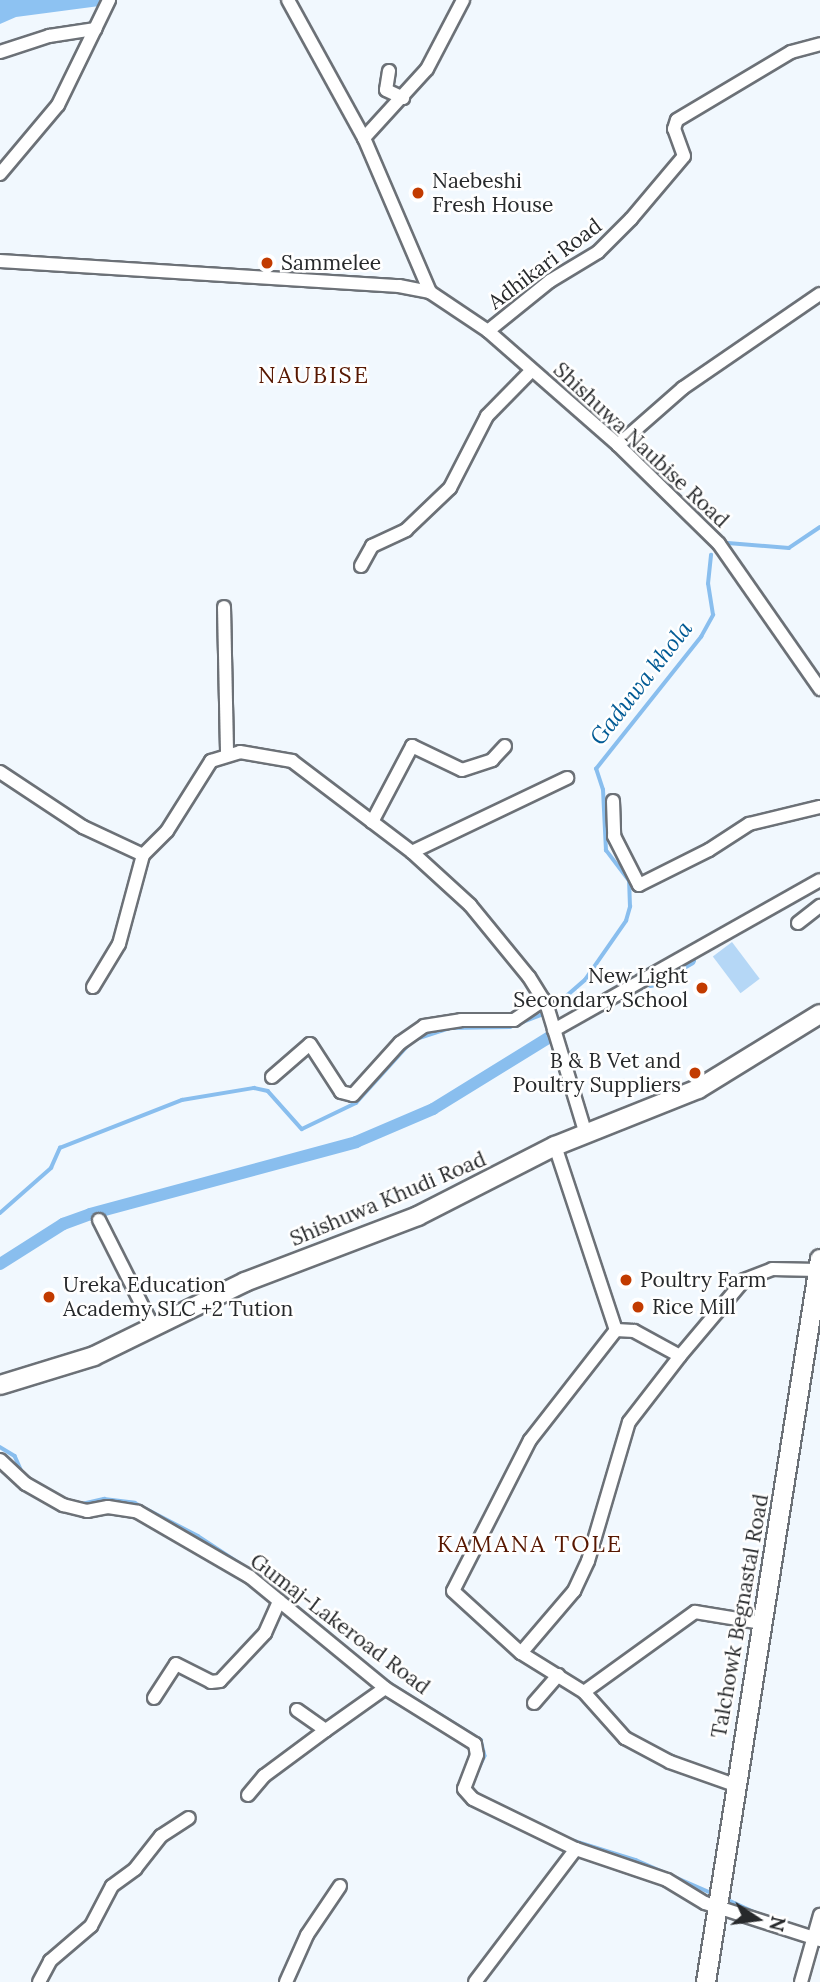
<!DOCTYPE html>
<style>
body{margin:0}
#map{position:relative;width:820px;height:1982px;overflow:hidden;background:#f1f8fe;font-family:Lora,serif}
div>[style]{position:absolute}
.green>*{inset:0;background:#b5d7f6;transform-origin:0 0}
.forest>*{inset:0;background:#8dc2f2}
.stream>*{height:3.5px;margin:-1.75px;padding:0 1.75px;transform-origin:1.75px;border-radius:1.75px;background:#89beee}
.canal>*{height:12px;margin:-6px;padding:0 6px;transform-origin:6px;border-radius:6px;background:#89beee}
.roads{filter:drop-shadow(2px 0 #6c7177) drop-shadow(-2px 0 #6c7177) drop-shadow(0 2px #6c7177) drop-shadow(0 -2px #6c7177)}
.street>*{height:12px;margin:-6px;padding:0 6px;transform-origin:6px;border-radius:6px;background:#fff}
.secondary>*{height:18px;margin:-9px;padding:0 9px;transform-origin:9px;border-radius:9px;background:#fff}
.dots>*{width:19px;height:19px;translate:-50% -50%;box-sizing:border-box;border:4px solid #fff;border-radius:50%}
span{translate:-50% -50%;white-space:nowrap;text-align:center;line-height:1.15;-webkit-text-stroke:5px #fff;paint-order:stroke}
.poi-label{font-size:21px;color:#27292b}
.left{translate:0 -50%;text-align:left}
.right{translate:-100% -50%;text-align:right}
.street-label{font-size:21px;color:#27292b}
.neighbourhood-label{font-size:23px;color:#571701;letter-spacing:2px}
.water-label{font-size:23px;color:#025b95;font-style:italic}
.north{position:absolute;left:722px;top:1884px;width:70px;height:70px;-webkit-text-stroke:5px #fff;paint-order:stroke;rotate:103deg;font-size:19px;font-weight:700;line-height:28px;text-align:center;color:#27292b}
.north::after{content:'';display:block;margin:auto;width:24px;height:32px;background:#27292b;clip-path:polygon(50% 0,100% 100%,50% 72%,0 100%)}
</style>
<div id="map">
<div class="green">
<i style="left:732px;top:942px;width:46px;height:24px;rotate:53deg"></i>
</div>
<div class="forest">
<i style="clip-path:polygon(0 0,113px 0,107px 5px,16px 17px,0 24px)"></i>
</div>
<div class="stream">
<i style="left:728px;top:543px;width:61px;rotate:4.7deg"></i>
<i style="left:789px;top:548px;width:37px;rotate:-34deg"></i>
<i style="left:555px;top:1006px;width:40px;rotate:-41deg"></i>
<i style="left:585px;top:980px;width:72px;rotate:-55.2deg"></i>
<i style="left:626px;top:921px;width:15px;rotate:-74deg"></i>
<i style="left:630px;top:907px;width:26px;rotate:-92deg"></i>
<i style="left:629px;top:881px;width:38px;rotate:-127deg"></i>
<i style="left:606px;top:851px;width:61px;rotate:-92.8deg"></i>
<i style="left:603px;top:790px;width:22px;rotate:-108deg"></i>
<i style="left:596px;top:769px;width:169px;rotate:-51.5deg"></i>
<i style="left:701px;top:637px;width:25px;rotate:-61deg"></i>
<i style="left:713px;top:615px;width:31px;rotate:-99deg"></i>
<i style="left:708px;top:584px;width:29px;rotate:-84deg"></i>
<i style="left:0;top:1213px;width:68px;rotate:-41.4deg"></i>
<i style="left:51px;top:1168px;width:22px;rotate:-66deg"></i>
<i style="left:60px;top:1148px;width:131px;rotate:-21.5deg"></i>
<i style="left:182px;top:1100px;width:73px;rotate:-9.5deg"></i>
<i style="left:254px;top:1088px;width:14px;rotate:12deg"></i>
<i style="left:268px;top:1091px;width:51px;rotate:48.2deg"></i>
<i style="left:302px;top:1129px;width:60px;rotate:-25.7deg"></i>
<i style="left:356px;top:1103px;width:85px;rotate:-47.9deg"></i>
<i style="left:413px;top:1040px;width:39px;rotate:-18deg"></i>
<i style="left:450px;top:1028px;width:60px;rotate:-1deg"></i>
<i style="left:510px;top:1027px;width:33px;rotate:-21deg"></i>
<i style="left:0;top:1447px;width:17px;rotate:31deg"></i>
<i style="left:15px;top:1456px;width:20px;rotate:66deg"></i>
<i style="left:82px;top:1504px;width:23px;rotate:-13deg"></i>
<i style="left:104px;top:1499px;width:31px;rotate:7deg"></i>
<i style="left:135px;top:1503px;width:71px;rotate:27.6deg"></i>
<i style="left:198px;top:1536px;width:66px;rotate:33.2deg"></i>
<i style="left:386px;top:1681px;width:112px;rotate:31.8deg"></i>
<i style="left:481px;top:1740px;width:16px;rotate:76deg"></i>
<i style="left:485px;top:1756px;width:21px;rotate:115deg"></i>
<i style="left:568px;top:1839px;width:71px;rotate:17.2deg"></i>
<i style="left:636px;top:1860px;width:85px;rotate:23.6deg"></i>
<i style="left:726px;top:1899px;width:33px;rotate:25deg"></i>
</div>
<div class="canal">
<i style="left:651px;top:982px;width:45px;rotate:-29.4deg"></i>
<i style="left:0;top:1264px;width:75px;rotate:-32.4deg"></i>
<i style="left:63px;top:1224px;width:29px;rotate:-20deg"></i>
<i style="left:90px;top:1214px;width:276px;rotate:-15.1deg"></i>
<i style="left:356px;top:1142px;width:84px;rotate:-23.2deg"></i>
<i style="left:433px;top:1109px;width:135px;rotate:-31.7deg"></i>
</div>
<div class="roads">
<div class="street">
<i style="left:288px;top:0;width:158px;rotate:61.2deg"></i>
<i style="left:364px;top:138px;width:168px;rotate:66.8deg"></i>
<i style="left:0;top:52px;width:52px;rotate:-18.1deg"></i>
<i style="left:49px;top:36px;width:47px;rotate:-8.7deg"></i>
<i style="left:95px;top:29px;width:32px;rotate:-64deg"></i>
<i style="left:389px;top:71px;width:19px;rotate:99deg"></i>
<i style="left:386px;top:90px;width:19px;rotate:25deg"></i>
<i style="left:364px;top:138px;width:93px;rotate:-47.6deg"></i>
<i style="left:427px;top:69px;width:78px;rotate:-62.4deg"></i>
<i style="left:0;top:174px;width:90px;rotate:-50deg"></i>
<i style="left:58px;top:105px;width:85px;rotate:-64deg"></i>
<i style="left:0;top:261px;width:400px;rotate:3.6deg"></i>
<i style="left:399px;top:286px;width:32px;rotate:11deg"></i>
<i style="left:430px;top:292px;width:70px;rotate:33.9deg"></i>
<i style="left:488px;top:331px;width:173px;rotate:41.2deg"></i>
<i style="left:618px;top:445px;width:141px;rotate:44.4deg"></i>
<i style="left:719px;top:544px;width:177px;rotate:55.1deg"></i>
<i style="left:488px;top:331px;width:80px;rotate:-38.9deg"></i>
<i style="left:550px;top:281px;width:56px;rotate:-31.1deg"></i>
<i style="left:598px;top:252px;width:47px;rotate:-45deg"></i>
<i style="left:631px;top:219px;width:82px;rotate:-49.9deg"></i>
<i style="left:684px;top:156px;width:29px;rotate:-110deg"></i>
<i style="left:674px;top:129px;width:9px;rotate:-72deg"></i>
<i style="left:677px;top:120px;width:133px;rotate:-30.8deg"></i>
<i style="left:791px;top:52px;width:30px;rotate:-15deg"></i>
<i style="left:618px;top:445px;width:86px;rotate:-41.2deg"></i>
<i style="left:683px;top:388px;width:166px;rotate:-34.5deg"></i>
<i style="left:361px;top:566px;width:23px;rotate:-61deg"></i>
<i style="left:372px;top:546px;width:38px;rotate:-25deg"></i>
<i style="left:406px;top:530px;width:61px;rotate:-43.7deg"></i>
<i style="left:450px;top:488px;width:81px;rotate:-62.8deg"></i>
<i style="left:487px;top:416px;width:64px;rotate:-45.6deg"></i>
<i style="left:224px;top:607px;width:148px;rotate:88.8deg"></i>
<i style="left:0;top:772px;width:100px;rotate:33.5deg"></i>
<i style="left:83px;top:827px;width:66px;rotate:25deg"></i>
<i style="left:613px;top:801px;width:35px;rotate:88deg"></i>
<i style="left:614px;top:836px;width:55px;rotate:63deg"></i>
<i style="left:639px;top:885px;width:78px;rotate:-26.6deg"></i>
<i style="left:709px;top:850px;width:48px;rotate:-33deg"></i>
<i style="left:749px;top:824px;width:73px;rotate:-13.5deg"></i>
<i style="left:372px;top:822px;width:86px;rotate:-62.2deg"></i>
<i style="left:412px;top:746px;width:55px;rotate:25.6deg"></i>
<i style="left:462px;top:770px;width:32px;rotate:-18deg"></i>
<i style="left:492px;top:760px;width:19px;rotate:-47deg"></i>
<i style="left:412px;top:852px;width:172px;rotate:-25.5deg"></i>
<i style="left:143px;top:855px;width:34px;rotate:-45deg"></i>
<i style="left:167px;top:831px;width:83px;rotate:-57.8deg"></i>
<i style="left:211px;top:761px;width:30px;rotate:-17deg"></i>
<i style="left:240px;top:752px;width:53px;rotate:9.8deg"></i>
<i style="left:292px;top:761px;width:151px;rotate:37.2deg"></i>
<i style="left:412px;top:852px;width:79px;rotate:42.4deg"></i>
<i style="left:470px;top:905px;width:93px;rotate:50.7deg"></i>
<i style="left:529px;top:977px;width:34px;rotate:58deg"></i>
<i style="left:547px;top:1006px;width:134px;rotate:73.1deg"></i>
<i style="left:798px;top:923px;width:28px;rotate:-38deg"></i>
<i style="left:93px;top:987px;width:50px;rotate:-58.8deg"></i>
<i style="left:119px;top:944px;width:92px;rotate:-74.9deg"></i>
<i style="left:554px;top:1030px;width:305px;rotate:-29.4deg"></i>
<i style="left:272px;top:1077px;width:50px;rotate:-41deg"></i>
<i style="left:310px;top:1044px;width:57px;rotate:57.1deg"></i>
<i style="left:341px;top:1092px;width:12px;rotate:14deg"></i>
<i style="left:353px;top:1095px;width:70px;rotate:-47.9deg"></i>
<i style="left:400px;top:1043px;width:29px;rotate:-35deg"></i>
<i style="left:424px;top:1026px;width:37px;rotate:-9deg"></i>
<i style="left:461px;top:1020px;width:53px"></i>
<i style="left:514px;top:1020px;width:36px;rotate:-34deg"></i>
<i style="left:555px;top:1146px;width:194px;rotate:71.7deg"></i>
<i style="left:616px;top:1330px;width:140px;rotate:128deg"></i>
<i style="left:530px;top:1440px;width:169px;rotate:117deg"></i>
<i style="left:453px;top:1591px;width:92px;rotate:42.4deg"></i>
<i style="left:521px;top:1653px;width:74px;rotate:31.8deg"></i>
<i style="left:584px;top:1692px;width:137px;rotate:-35.8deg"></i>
<i style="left:695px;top:1612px;width:68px;rotate:9.3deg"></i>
<i style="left:99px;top:1220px;width:118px;rotate:63.2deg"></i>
<i style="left:616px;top:1330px;width:18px;rotate:3deg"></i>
<i style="left:634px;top:1331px;width:52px;rotate:28.5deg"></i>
<i style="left:0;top:1460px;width:35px;rotate:43deg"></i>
<i style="left:26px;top:1484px;width:43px;rotate:29.6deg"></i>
<i style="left:63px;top:1505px;width:25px;rotate:14deg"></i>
<i style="left:87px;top:1511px;width:21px;rotate:-11deg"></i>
<i style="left:108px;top:1507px;width:30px;rotate:9deg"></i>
<i style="left:138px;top:1512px;width:129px;rotate:30.1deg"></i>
<i style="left:250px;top:1577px;width:175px;rotate:39.4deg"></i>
<i style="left:385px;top:1688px;width:106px;rotate:31.9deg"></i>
<i style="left:475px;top:1744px;width:11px;rotate:80deg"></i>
<i style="left:477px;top:1755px;width:36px;rotate:111deg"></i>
<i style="left:464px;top:1789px;width:13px;rotate:48deg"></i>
<i style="left:473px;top:1799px;width:114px;rotate:25.9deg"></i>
<i style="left:576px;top:1849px;width:96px;rotate:18.8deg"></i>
<i style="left:667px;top:1880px;width:44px;rotate:31.2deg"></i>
<i style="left:705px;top:1903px;width:121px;rotate:17.8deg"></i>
<i style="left:521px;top:1653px;width:82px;rotate:-49.5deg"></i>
<i style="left:574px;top:1591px;width:33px;rotate:-65deg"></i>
<i style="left:588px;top:1561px;width:145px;rotate:-73.6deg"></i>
<i style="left:629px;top:1422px;width:83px;rotate:-52.3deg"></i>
<i style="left:680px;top:1356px;width:99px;rotate:-49.9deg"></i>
<i style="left:744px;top:1280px;width:30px;rotate:-21deg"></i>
<i style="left:772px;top:1269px;width:46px;rotate:1.2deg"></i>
<i style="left:584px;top:1692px;width:62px;rotate:48.3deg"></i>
<i style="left:625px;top:1738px;width:51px;rotate:28.1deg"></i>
<i style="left:670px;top:1762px;width:69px;rotate:19.5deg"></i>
<i style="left:154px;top:1698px;width:40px;rotate:-57.1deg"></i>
<i style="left:176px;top:1664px;width:39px;rotate:27deg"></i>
<i style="left:211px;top:1682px;width:9px;rotate:-6deg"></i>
<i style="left:220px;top:1681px;width:66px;rotate:-46.8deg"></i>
<i style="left:265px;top:1633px;width:35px;rotate:-66deg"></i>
<i style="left:534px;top:1703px;width:37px;rotate:-49deg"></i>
<i style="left:297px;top:1710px;width:35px;rotate:35deg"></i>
<i style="left:326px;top:1730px;width:72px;rotate:-35.4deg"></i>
<i style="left:248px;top:1795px;width:25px;rotate:-50deg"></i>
<i style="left:264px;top:1776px;width:77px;rotate:-36.6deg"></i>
<i style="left:39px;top:1982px;width:24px;rotate:-62deg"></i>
<i style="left:50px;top:1961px;width:54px;rotate:-40.5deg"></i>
<i style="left:91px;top:1926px;width:45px;rotate:-62.3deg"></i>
<i style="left:112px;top:1886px;width:29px;rotate:-36deg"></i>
<i style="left:135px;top:1869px;width:42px;rotate:-51.8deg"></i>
<i style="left:161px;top:1836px;width:33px;rotate:-33deg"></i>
<i style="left:286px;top:1982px;width:51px;rotate:-65.9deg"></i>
<i style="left:307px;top:1935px;width:59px;rotate:-56deg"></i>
<i style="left:475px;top:1982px;width:167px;rotate:-52.8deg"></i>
<i style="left:801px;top:1982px;width:70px;rotate:-74.2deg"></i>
</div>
<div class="secondary">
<i style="left:0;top:1385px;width:98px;rotate:-17.1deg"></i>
<i style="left:94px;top:1356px;width:168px;rotate:-26.1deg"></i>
<i style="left:245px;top:1282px;width:185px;rotate:-20.9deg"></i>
<i style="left:418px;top:1216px;width:154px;rotate:-27.1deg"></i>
<i style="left:555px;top:1146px;width:154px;rotate:-21.7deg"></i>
<i style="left:698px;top:1089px;width:143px;rotate:-31.6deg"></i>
<i style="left:706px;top:1982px;width:732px;rotate:-81.04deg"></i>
</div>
</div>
<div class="dots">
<i style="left:418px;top:193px;background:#c23b00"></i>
<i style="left:267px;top:263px;background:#c23b00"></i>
<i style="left:702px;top:988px;background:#c23b00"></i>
<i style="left:695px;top:1073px;background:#c23b00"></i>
<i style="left:626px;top:1280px;background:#c23b00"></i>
<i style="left:49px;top:1297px;background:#c23b00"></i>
<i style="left:638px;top:1307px;background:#c23b00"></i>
</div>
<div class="poi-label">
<span class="left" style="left:432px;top:193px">Naebeshi<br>Fresh House</span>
<span class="left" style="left:281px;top:263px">Sammelee</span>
<span class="right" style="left:688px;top:988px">New Light<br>Secondary School</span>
<span class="right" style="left:681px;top:1073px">B &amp; B Vet and<br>Poultry Suppliers</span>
<span class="left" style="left:640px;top:1280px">Poultry Farm</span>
<span class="left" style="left:63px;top:1297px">Ureka Education<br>Academy SLC +2 Tution</span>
<span class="left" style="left:652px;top:1307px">Rice Mill</span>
</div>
<div class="street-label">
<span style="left:545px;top:264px;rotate:-37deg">Adhikari Road</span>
<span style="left:641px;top:445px;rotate:43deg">Shishuwa Naubise Road</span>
<span style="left:388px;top:1199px;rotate:-23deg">Shishuwa Khudi Road</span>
<span style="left:740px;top:1616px;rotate:-80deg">Talchowk Begnastal Road</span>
<span style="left:340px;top:1624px;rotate:37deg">Gumaj-Lakeroad Road</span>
</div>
<div class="neighbourhood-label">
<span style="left:314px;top:375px">NAUBISE</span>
<span style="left:530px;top:1544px">KAMANA TOLE</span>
</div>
<div class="water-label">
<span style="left:641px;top:683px;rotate:-52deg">Gaduwa khola</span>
</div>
<div class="north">N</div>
</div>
